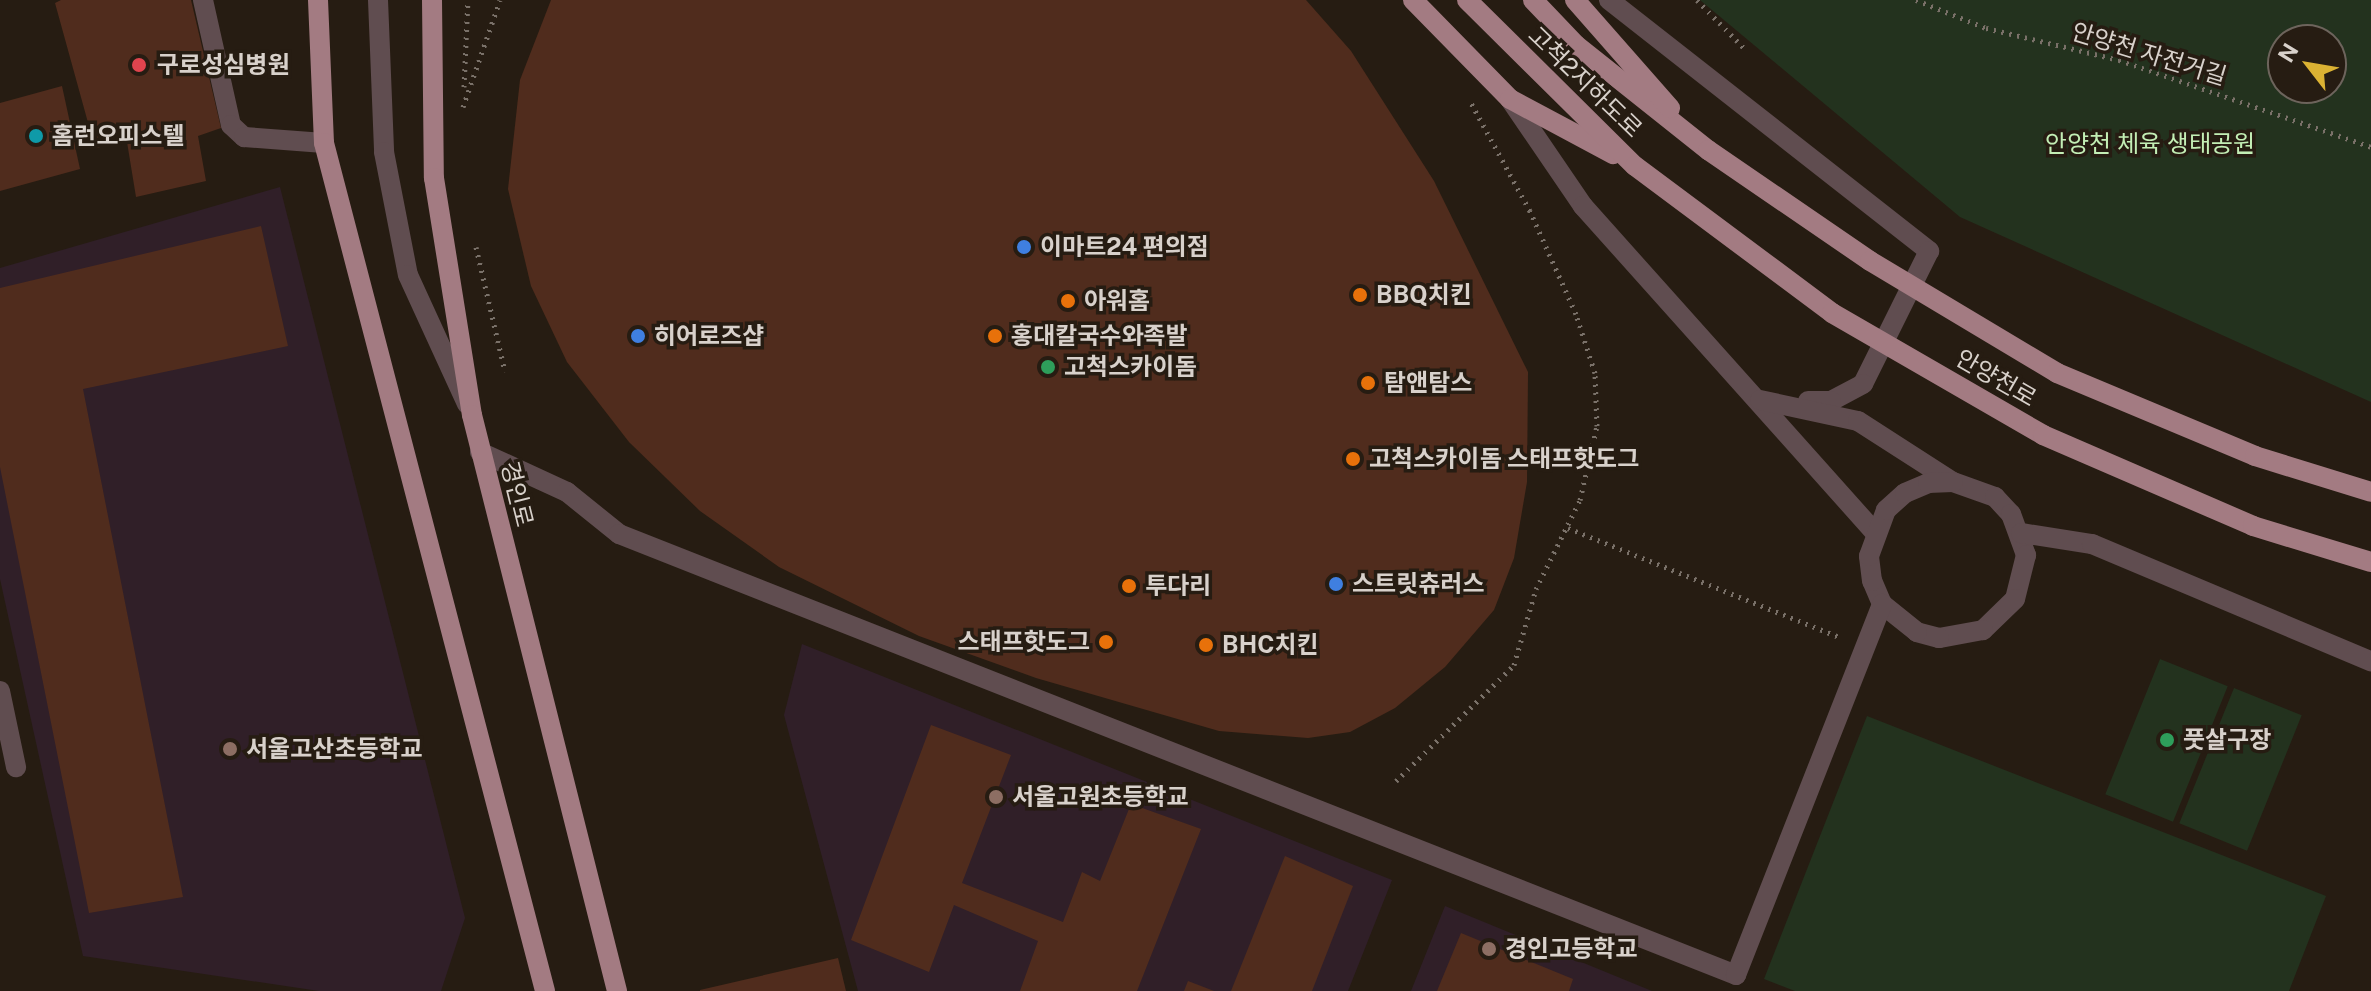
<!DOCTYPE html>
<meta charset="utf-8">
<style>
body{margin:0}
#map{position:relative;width:2371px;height:991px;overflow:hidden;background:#261c12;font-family:"Public Sans","Noto Sans KR",sans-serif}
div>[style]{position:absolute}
.education>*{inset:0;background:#301f28}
.green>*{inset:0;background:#23321e;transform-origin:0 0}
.building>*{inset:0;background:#502c1d}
.path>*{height:5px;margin-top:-2.5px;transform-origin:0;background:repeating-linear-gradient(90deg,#7a7169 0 2px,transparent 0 8px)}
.minor>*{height:20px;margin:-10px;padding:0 10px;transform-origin:10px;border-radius:10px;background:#604d50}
.major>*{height:20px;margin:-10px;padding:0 10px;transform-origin:10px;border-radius:10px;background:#a37b82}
.dots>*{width:22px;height:22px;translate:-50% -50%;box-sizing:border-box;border:4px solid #261c12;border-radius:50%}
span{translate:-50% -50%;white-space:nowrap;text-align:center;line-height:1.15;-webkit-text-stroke:7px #261c12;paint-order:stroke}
.street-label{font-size:24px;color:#d8d1cb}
.poi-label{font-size:24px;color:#d8d1cb;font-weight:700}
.left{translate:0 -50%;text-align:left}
.right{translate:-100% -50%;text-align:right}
.park-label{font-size:24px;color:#c3eeb5}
.north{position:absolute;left:2267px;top:24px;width:80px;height:80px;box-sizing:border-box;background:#261c12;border:2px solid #6d645c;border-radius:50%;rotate:301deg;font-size:22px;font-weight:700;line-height:32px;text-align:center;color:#d8d1cb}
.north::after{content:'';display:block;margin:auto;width:28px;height:36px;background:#dbb233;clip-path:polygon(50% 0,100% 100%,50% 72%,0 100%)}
</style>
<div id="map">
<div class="education">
<i style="clip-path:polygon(280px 187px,465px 918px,441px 991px,319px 991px,83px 956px,0 579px,0 268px)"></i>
<i style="clip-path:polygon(802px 644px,1392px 880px,1348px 991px,858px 991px,784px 715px)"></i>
<i style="clip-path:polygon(1445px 906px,1652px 991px,1411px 991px)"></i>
</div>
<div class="green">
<i style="clip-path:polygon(evenodd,1700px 0,2371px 0,2371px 402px,1960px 217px,1700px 0,2283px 40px,2331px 40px,2331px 88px,2283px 88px,2283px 40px)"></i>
<i style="left:2160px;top:659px;width:73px;height:146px;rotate:22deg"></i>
<i style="left:2234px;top:688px;width:73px;height:146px;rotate:22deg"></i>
<i style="clip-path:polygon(1867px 716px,2326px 896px,2289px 991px,1795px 991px,1764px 979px)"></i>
</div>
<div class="building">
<i style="clip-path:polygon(61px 0,191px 0,221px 128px,198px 136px,206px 181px,136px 197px,127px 142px,95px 148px,55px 3px)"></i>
<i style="clip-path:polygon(551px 0,1306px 0,1351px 51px,1434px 181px,1528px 372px,1527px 482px,1514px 558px,1494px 610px,1445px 667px,1395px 708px,1350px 732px,1308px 738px,1219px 731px,1036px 678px,919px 636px,779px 567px,700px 511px,629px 442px,567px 362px,531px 286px,508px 189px,520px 80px)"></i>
<i style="clip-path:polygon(62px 86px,80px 169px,0 191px,0 103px)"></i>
<i style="clip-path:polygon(261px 226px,288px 346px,83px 389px,183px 897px,89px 913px,0 467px,0 288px)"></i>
<i style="clip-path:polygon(931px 725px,1011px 755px,962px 883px,1063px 922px,1082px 872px,1100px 881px,1131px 804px,1201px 829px,1137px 991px,1020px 991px,1038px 941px,954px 905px,929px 972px,851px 940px)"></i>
<i style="clip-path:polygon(1285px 856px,1353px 886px,1312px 991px,1231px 991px)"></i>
<i style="clip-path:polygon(1461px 933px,1573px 979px,1569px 991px,1437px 991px)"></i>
<i style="clip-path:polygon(838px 958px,846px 991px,700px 991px,700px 990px)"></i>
<i style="clip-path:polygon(1188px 981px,1214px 991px,1184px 991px)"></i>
</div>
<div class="path">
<i style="left:1697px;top:0;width:71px;rotate:45.6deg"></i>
<i style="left:1916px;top:0;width:75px;rotate:21.8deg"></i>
<i style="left:1986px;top:28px;width:137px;rotate:13.5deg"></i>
<i style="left:2119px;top:60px;width:267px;rotate:19deg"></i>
<i style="left:464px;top:87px;width:87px;rotate:-87.4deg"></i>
<i style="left:463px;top:107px;width:113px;rotate:-70.9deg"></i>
<i style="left:476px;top:247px;width:128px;rotate:76.9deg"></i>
<i style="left:1568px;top:528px;width:294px;rotate:21.9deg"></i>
<i style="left:1396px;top:781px;width:165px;rotate:-44.5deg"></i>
<i style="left:1514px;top:665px;width:79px;rotate:-73.9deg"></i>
<i style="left:1536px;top:589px;width:99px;rotate:-63.7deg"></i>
<i style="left:1580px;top:500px;width:76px;rotate:-77.1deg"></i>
<i style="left:1597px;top:426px;width:53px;rotate:-92.2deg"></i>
<i style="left:1595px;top:373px;width:62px;rotate:-107.9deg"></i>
<i style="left:1576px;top:314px;width:113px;rotate:-114.1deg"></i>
<i style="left:1530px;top:211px;width:125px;rotate:-118.6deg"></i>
</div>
<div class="minor">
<i style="left:203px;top:0;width:128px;rotate:77.4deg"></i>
<i style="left:231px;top:125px;width:18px;rotate:43deg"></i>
<i style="left:244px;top:137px;width:80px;rotate:4.3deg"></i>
<i style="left:378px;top:0;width:152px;rotate:87.7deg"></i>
<i style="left:384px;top:152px;width:125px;rotate:79deg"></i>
<i style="left:408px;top:275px;width:142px;rotate:65.4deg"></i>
<i style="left:1609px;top:0;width:407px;rotate:38.1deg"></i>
<i style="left:1929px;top:251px;width:148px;rotate:116.4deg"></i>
<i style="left:1863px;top:384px;width:36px;rotate:152deg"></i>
<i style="left:1831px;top:401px;width:23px;rotate:180deg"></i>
<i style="left:1510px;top:99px;width:130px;rotate:55.7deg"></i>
<i style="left:1583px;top:206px;width:437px;rotate:48.2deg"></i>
<i style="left:1760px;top:400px;width:100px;rotate:12.1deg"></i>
<i style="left:1858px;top:421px;width:113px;rotate:32.7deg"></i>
<i style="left:1953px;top:482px;width:45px;rotate:19.7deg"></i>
<i style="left:1995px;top:497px;width:23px;rotate:47deg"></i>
<i style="left:2011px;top:514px;width:44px;rotate:69.9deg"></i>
<i style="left:2026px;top:555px;width:45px;rotate:104deg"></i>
<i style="left:2015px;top:599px;width:45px;rotate:135.9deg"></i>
<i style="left:1983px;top:630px;width:45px;rotate:169.7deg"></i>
<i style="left:1939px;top:638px;width:23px;rotate:-165deg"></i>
<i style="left:1917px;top:632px;width:45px;rotate:-141.3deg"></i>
<i style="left:1882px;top:604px;width:25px;rotate:-113deg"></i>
<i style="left:1872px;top:581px;width:25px;rotate:-97deg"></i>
<i style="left:1869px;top:556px;width:49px;rotate:-69.7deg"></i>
<i style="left:1886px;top:510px;width:25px;rotate:-42deg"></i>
<i style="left:1905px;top:493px;width:25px;rotate:-23deg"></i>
<i style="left:1928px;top:483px;width:25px;rotate:-2deg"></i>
<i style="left:480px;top:452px;width:96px;rotate:24.7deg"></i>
<i style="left:567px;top:492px;width:67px;rotate:38.9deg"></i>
<i style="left:619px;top:534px;width:1201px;rotate:21.54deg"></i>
<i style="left:1736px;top:975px;width:399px;rotate:-68.5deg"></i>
<i style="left:2021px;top:533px;width:72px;rotate:8.8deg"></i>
<i style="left:2092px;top:544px;width:303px;rotate:22.8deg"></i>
<i style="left:0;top:691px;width:78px;rotate:78.1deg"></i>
</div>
<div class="major">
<i style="left:318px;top:0;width:143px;rotate:87.6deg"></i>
<i style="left:324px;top:143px;width:876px;rotate:75.39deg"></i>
<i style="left:432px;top:0;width:178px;rotate:89.4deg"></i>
<i style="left:434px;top:178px;width:240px;rotate:80.9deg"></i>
<i style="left:472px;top:415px;width:594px;rotate:75.87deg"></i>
<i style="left:1413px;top:0;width:139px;rotate:45.6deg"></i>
<i style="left:1510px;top:99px;width:117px;rotate:28.1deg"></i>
<i style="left:1467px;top:0;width:236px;rotate:44.7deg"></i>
<i style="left:1635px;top:166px;width:246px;rotate:36.7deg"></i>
<i style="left:1832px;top:313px;width:244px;rotate:30deg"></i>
<i style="left:2043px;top:435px;width:229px;rotate:23.4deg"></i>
<i style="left:2253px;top:526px;width:123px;rotate:17deg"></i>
<i style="left:1533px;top:0;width:62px;rotate:46.3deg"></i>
<i style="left:1576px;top:45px;width:169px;rotate:38.5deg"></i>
<i style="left:1708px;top:150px;width:196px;rotate:34.4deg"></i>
<i style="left:1870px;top:261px;width:218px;rotate:30.9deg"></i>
<i style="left:2057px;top:373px;width:215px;rotate:22.7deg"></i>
<i style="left:2255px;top:456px;width:121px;rotate:17.2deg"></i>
<i style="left:1575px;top:0;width:144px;rotate:48.7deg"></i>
</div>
<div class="dots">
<i style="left:139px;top:65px;background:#e0444e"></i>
<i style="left:36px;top:136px;background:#0f9aa8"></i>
<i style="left:1024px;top:247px;background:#3f7fe0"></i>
<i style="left:1360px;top:295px;background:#e8710a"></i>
<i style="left:1068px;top:301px;background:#e8710a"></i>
<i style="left:638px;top:336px;background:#3f7fe0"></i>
<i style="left:995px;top:336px;background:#e8710a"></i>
<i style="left:1048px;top:367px;background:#2e9e5b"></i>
<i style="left:1368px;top:383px;background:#e8710a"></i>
<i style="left:1353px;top:459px;background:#e8710a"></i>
<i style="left:1336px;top:584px;background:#3f7fe0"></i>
<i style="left:1129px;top:586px;background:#e8710a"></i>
<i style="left:1106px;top:642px;background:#e8710a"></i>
<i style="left:1206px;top:645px;background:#e8710a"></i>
<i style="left:2167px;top:740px;background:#2e9e5b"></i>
<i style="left:230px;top:749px;background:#8d6e63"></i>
<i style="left:996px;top:797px;background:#8d6e63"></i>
<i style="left:1489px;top:949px;background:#8d6e63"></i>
</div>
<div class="street-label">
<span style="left:2149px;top:54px;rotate:17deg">안양천 자전거길</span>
<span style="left:1585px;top:82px;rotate:44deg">고척2지하도로</span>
<span style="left:1996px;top:378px;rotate:30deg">안양천로</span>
<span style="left:517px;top:494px;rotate:76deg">경인로</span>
</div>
<div class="poi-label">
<span class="left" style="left:157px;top:65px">구로성심병원</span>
<span class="left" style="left:52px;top:136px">홈런오피스텔</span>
<span class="left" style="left:1040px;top:247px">이마트24 편의점</span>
<span class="left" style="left:1376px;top:295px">BBQ치킨</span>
<span class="left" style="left:1084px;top:301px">아워홈</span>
<span class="left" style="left:654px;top:336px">히어로즈샵</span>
<span class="left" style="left:1011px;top:336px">홍대칼국수와족발</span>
<span class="left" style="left:1064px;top:367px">고척스카이돔</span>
<span class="left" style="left:1384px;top:383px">탐앤탐스</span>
<span class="left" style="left:1369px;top:459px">고척스카이돔 스태프핫도그</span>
<span class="left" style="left:1352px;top:584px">스트릿츄러스</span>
<span class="left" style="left:1145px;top:586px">투다리</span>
<span class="right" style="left:1090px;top:642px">스태프핫도그</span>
<span class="left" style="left:1222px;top:645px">BHC치킨</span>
<span class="left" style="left:2183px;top:740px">풋살구장</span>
<span class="left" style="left:246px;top:749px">서울고산초등학교</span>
<span class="left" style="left:1012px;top:797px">서울고원초등학교</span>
<span class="left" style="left:1505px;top:949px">경인고등학교</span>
</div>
<div class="park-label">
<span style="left:2150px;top:144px">안양천 체육 생태공원</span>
</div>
<div class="north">N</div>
</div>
